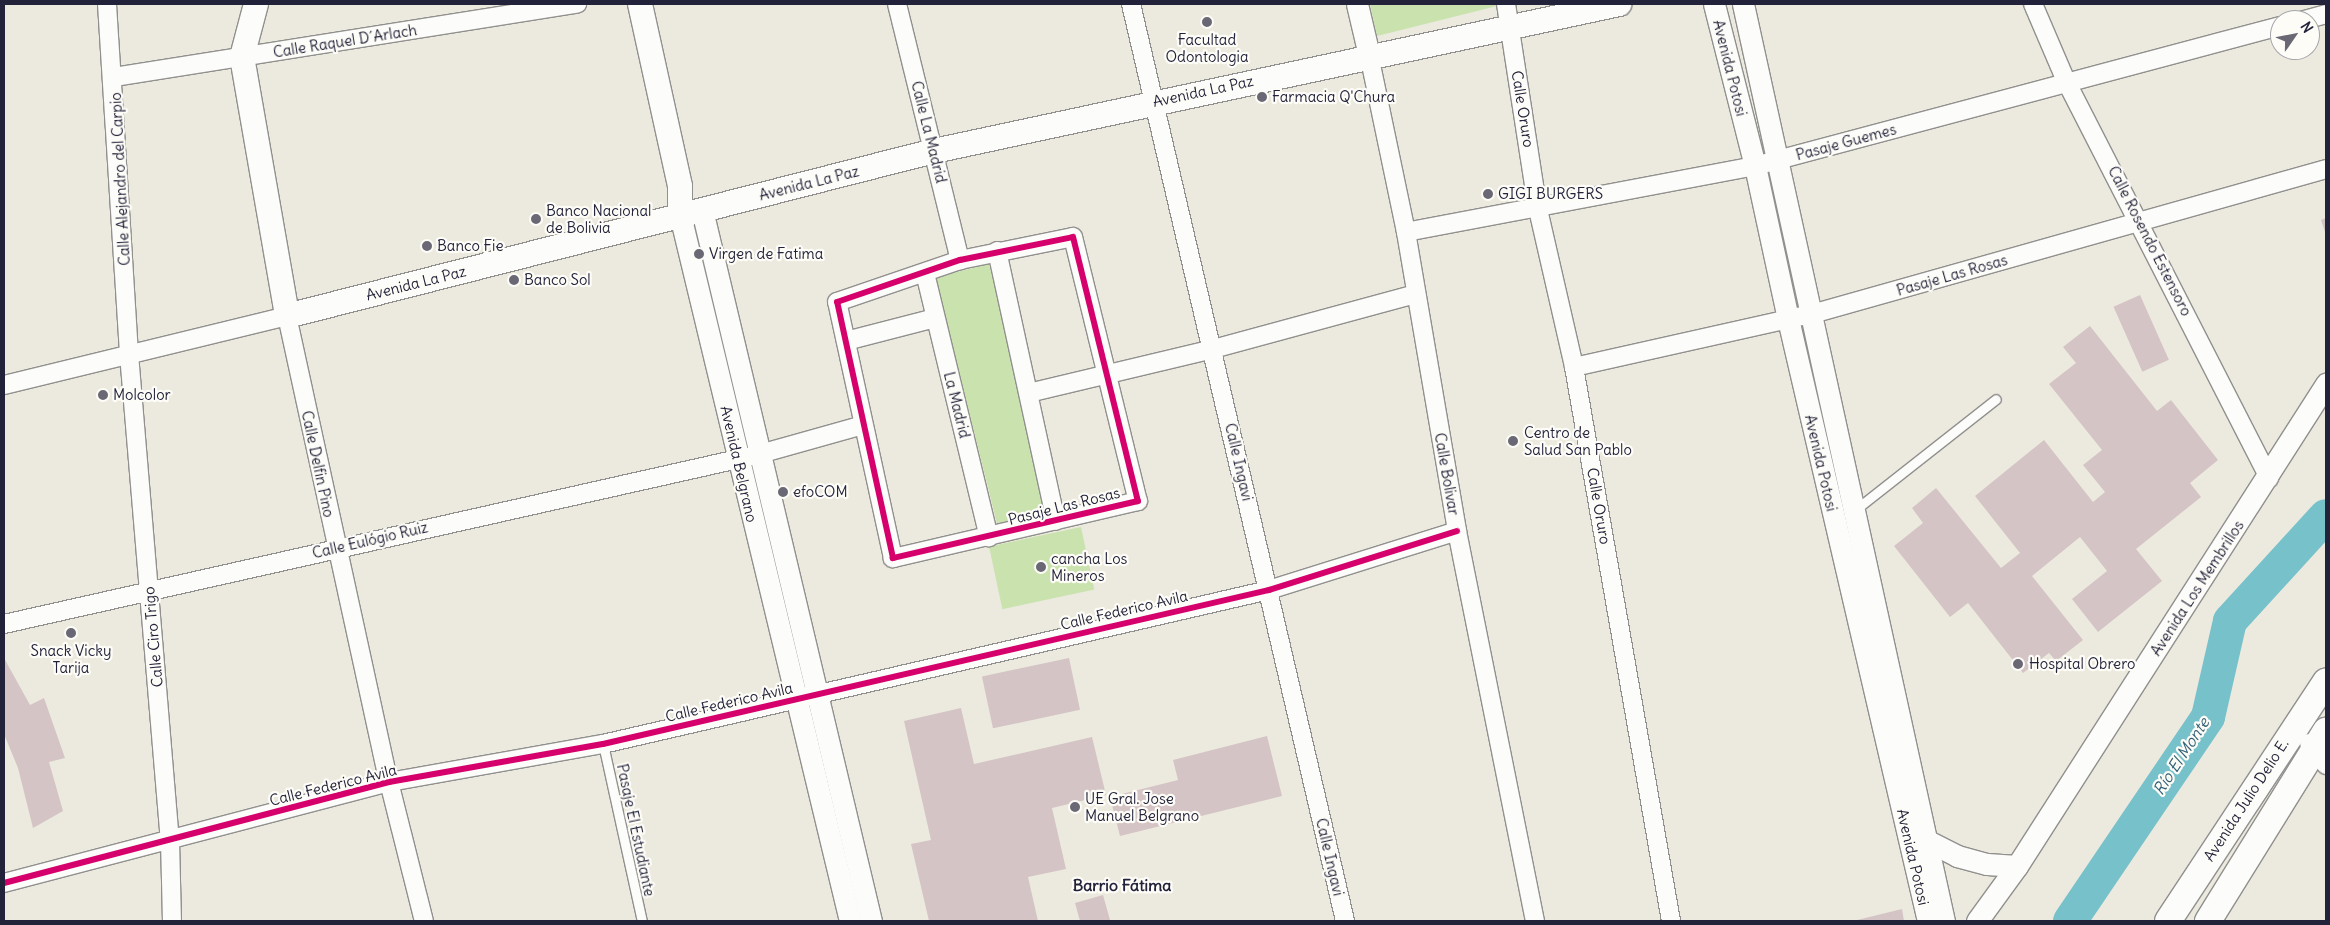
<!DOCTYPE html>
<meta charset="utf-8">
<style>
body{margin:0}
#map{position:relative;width:2330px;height:925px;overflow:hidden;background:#eceade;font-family:Delius,sans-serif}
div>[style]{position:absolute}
.green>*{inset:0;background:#c9e2ae;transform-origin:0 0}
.river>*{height:34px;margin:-17px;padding:0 17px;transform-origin:17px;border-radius:17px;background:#77c1cb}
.building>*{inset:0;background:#d4c4c5;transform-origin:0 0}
.roads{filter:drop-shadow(1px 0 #91908e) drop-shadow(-1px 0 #91908e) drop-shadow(0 1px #91908e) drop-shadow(0 -1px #91908e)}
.service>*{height:9px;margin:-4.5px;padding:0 4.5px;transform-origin:4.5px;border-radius:4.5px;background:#fcfcfa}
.minor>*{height:18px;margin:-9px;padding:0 9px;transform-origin:9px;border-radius:9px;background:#fcfcfa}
.tertiary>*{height:21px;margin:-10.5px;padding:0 10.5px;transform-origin:10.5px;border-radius:10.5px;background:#fcfcfa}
.secondary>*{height:24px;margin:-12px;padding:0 12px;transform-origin:12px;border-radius:12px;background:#fcfcfa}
.primary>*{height:26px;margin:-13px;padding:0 13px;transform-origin:13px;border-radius:13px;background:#fcfcfa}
.cycleway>*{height:6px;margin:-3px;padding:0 3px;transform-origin:3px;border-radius:3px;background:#d6006c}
.dots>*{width:14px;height:14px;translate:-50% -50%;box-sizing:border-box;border:2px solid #fdfcf7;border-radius:50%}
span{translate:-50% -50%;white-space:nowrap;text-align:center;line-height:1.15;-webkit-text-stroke:4.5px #fdfcf7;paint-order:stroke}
.poi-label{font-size:15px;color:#22223b}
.left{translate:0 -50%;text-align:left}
.street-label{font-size:15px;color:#22223b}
.water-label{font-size:16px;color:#326178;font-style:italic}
.neighbourhood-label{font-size:16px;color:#22223b;font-weight:700}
.frame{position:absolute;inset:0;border:5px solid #22223b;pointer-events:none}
.north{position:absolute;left:2270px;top:10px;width:50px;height:50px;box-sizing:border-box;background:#fdfcf7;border:1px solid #a5a5ac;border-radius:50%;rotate:57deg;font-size:14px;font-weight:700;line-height:20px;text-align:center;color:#22223b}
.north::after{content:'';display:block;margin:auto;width:18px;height:22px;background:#696874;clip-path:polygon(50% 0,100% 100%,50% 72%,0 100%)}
</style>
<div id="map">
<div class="green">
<i style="clip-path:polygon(1370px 4px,1497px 4px,1497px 6px,1377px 36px)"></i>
<i style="left:989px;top:264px;width:262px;height:55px;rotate:76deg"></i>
<i style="left:1081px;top:527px;width:64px;height:94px;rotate:78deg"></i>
</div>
<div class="river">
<i style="left:2070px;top:921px;width:246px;rotate:-55.9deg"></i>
<i style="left:2208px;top:717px;width:98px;rotate:-77.1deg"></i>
<i style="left:2230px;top:621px;width:142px;rotate:-47.6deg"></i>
</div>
<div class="building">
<i style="clip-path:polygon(2326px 218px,2326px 235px,2321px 220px)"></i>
<i style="left:2140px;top:295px;width:71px;height:29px;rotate:66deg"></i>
<i style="clip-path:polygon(2090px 326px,2157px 411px,2171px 400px,2218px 460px,2190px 483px,2201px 497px,2136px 549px,2162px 581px,2098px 632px,2072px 599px,2107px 571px,2080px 537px,2032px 576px,2083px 640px,2056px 661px,2049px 653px,2023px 673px,1968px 603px,1950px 617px,1894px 546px,1923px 523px,1912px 508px,1936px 488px,2001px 568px,2020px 553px,1975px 496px,2044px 440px,2093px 502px,2105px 492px,2083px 465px,2102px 450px,2049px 384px,2076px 363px,2063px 347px)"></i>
<i style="clip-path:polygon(4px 658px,30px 705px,44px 698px,65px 758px,49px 762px,63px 811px,33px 828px,18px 768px,4px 734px)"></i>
<i style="left:1069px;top:658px;width:53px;height:89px;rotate:78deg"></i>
<i style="clip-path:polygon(961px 708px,974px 764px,1092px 737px,1106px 795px,1052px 808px,1066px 869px,1028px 877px,1038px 921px,929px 921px,911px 844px,931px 840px,904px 721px)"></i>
<i style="clip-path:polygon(1267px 736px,1282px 796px,1120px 836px,1110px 797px,1178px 780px,1173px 760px)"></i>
<i style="clip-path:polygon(1103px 895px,1110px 920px,1080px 921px,1075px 903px)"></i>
<i style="clip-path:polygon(1902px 909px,1904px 921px,1853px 921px)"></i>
</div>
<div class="roads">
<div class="service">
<i style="left:1855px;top:510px;width:179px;rotate:-38.2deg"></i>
<i style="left:603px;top:744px;width:181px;rotate:77.6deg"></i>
</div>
<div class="minor">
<i style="left:107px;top:4px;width:351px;rotate:86.4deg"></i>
<i style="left:129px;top:354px;width:488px;rotate:85.2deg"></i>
<i style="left:170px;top:840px;width:81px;rotate:88.6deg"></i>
<i style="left:897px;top:4px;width:264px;rotate:76.2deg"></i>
<i style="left:1131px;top:4px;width:942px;rotate:76.86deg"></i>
<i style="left:1506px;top:4px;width:203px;rotate:81.2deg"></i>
<i style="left:1537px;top:205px;width:166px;rotate:77.1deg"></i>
<i style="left:1574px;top:367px;width:562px;rotate:80.07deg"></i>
<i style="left:2033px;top:4px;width:84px;rotate:66.8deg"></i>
<i style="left:2066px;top:81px;width:446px;rotate:62.9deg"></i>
<i style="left:2304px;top:20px;width:23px;rotate:-15deg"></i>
<i style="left:1369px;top:55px;width:181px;rotate:78.2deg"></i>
<i style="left:1406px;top:232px;width:303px;rotate:80.3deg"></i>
<i style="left:1457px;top:531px;width:398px;rotate:78.7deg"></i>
<i style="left:114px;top:77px;width:469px;rotate:-9deg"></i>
<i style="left:1406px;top:232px;width:355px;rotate:-10.7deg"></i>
<i style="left:1755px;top:166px;width:543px;rotate:-14.93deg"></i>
<i style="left:1073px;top:237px;width:272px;rotate:76.2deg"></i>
<i style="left:1138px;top:501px;width:252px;rotate:166.9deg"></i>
<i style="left:893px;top:558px;width:262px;rotate:-102.3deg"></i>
<i style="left:837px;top:302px;width:130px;rotate:-18.9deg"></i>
<i style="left:960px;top:260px;width:115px;rotate:-11.5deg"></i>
<i style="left:997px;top:251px;width:276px;rotate:77.7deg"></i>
<i style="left:925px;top:273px;width:272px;rotate:76.4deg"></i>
<i style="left:846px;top:341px;width:92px;rotate:-14.5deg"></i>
<i style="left:1574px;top:367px;width:244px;rotate:-12.6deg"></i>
<i style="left:1812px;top:314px;width:534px;rotate:-15.75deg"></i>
<i style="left:4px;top:385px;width:291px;rotate:-13.7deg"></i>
<i style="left:287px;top:316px;width:477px;rotate:77.7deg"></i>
<i style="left:389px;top:782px;width:143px;rotate:75.9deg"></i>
<i style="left:1029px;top:393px;width:189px;rotate:-13.4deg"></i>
<i style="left:1213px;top:349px;width:209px;rotate:-15.2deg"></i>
<i style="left:4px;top:624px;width:775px;rotate:-12.67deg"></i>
<i style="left:760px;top:454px;width:107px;rotate:-15.7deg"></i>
<i style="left:2309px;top:743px;width:28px;rotate:52deg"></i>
<i style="left:4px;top:883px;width:398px;rotate:-14.7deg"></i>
<i style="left:389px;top:782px;width:217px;rotate:-10.1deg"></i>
<i style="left:603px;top:744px;width:684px;rotate:-13.02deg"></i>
<i style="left:1269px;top:590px;width:197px;rotate:-17.4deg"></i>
</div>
<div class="tertiary">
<i style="left:1357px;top:4px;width:52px;rotate:76.8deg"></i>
<i style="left:1714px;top:4px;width:167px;rotate:75.8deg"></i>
<i style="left:1755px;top:166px;width:157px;rotate:77.8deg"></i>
<i style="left:1788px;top:319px;width:618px;rotate:76.91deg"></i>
<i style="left:1743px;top:4px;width:939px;rotate:77.64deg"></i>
<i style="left:702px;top:210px;width:731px;rotate:76.63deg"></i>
<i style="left:680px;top:215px;width:726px;rotate:76.46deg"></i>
<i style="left:1918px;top:842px;width:8px;rotate:-14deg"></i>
<i style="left:1926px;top:840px;width:35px;rotate:27deg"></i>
<i style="left:1957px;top:856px;width:31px;rotate:15deg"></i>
<i style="left:1987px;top:864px;width:30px;rotate:4deg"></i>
<i style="left:1977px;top:921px;width:68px;rotate:-54deg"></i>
<i style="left:2017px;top:866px;width:573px;rotate:-57.34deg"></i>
</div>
<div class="secondary">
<i style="left:256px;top:4px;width:55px;rotate:104.8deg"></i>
<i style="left:242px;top:57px;width:263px;rotate:80.1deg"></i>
<i style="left:287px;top:316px;width:668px;rotate:-14.31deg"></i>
<i style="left:934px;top:151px;width:701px;rotate:-12.11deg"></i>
<i style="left:640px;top:4px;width:186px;rotate:77.6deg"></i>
<i style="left:680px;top:186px;width:29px;rotate:90deg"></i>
</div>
<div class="primary">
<i style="left:2168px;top:921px;width:287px;rotate:-56.6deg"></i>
<i style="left:2208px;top:921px;width:224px;rotate:-58.2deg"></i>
</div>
</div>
<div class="cycleway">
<i style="left:1073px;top:237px;width:272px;rotate:76.2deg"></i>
<i style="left:1138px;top:501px;width:252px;rotate:166.9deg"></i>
<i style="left:893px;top:558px;width:262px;rotate:-102.3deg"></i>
<i style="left:837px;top:302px;width:130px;rotate:-18.9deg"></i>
<i style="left:960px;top:260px;width:115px;rotate:-11.5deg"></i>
<i style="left:4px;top:883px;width:398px;rotate:-14.7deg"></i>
<i style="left:389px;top:782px;width:217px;rotate:-10.1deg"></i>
<i style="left:603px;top:744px;width:684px;rotate:-13.02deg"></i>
<i style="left:1269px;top:590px;width:197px;rotate:-17.4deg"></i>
</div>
<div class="dots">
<i style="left:1207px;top:22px;background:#696874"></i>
<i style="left:1262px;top:97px;background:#696874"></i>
<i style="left:1488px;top:194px;background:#696874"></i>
<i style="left:536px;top:219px;background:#696874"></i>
<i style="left:427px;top:246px;background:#696874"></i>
<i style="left:699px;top:254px;background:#696874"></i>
<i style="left:514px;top:280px;background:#696874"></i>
<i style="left:103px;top:395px;background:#696874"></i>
<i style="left:1513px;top:441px;background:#696874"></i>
<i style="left:783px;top:492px;background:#696874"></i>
<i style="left:1041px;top:567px;background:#696874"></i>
<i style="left:71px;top:633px;background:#696874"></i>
<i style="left:2018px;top:664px;background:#696874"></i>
<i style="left:1075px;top:807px;background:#696874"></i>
</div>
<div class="poi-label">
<span style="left:1207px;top:48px">Facultad<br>Odontologia</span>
<span class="left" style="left:1272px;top:97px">Farmacia Q'Chura</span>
<span class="left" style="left:1498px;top:194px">GIGI BURGERS</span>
<span class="left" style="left:546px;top:219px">Banco Nacional<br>de Bolivia</span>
<span class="left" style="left:437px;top:246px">Banco Fie</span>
<span class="left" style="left:709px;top:254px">Virgen de Fatima</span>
<span class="left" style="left:524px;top:280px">Banco Sol</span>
<span class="left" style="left:113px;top:395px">Molcolor</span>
<span class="left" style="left:1524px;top:441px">Centro de<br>Salud San Pablo</span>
<span class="left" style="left:793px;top:492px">efoCOM</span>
<span class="left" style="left:1051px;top:567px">cancha Los<br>Mineros</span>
<span style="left:71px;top:659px">Snack Vicky<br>Tarija</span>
<span class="left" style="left:2029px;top:664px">Hospital Obrero</span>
<span class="left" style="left:1085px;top:807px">UE Gral. Jose<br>Manuel Belgrano</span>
</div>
<div class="street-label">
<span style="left:345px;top:41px;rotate:-9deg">Calle Raquel D´Arlach</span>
<span style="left:1730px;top:68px;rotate:76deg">Avenida Potosi</span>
<span style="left:1203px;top:91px;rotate:-12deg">Avenida La Paz</span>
<span style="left:1523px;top:109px;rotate:81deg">Calle Oruro</span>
<span style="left:929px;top:132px;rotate:76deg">Calle La Madrid</span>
<span style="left:1846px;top:142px;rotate:-15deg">Pasaje Guemes</span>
<span style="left:120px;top:179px;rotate:-93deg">Calle Alejandro del Carpio</span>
<span style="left:809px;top:183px;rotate:-14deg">Avenida La Paz</span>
<span style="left:2150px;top:241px;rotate:63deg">Calle Rosendo Estensoro</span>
<span style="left:1952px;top:275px;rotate:-16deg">Pasaje Las Rosas</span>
<span style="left:416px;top:283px;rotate:-14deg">Avenida La Paz</span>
<span style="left:957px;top:405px;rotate:76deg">La Madrid</span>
<span style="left:1239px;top:462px;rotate:77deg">Calle Ingavi</span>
<span style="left:1821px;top:463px;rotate:77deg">Avenida Potosi</span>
<span style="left:318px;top:464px;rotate:78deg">Calle Delfin Pino</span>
<span style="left:739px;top:464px;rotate:77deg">Avenida Belgrano</span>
<span style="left:1447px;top:474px;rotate:80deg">Calle Bolivar</span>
<span style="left:1064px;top:506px;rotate:-14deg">Pasaje Las Rosas</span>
<span style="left:1599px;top:506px;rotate:80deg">Calle Oruro</span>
<span style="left:370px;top:540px;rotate:-13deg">Calle Eulógio Ruiz</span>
<span style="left:2197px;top:588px;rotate:-57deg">Avenida Los Membrillos</span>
<span style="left:1124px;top:610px;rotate:-13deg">Calle Federico Avila</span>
<span style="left:153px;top:637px;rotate:-95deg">Calle Ciro Trigo</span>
<span style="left:729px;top:702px;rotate:-13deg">Calle Federico Avila</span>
<span style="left:333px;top:785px;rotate:-14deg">Calle Federico Avila</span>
<span style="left:2246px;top:800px;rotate:-57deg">Avenida Julio Delio E.</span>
<span style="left:636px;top:830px;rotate:78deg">Pasaje El Estudiante</span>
<span style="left:1330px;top:857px;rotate:77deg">Calle Ingavi</span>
<span style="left:1913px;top:857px;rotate:77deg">Avenida Potosi</span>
</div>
<div class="water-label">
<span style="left:2181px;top:756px;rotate:-57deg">Río El Monte</span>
</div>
<div class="neighbourhood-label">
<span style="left:1122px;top:885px">Barrio Fátima</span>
</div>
<div class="frame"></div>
<div class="north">N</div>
</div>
